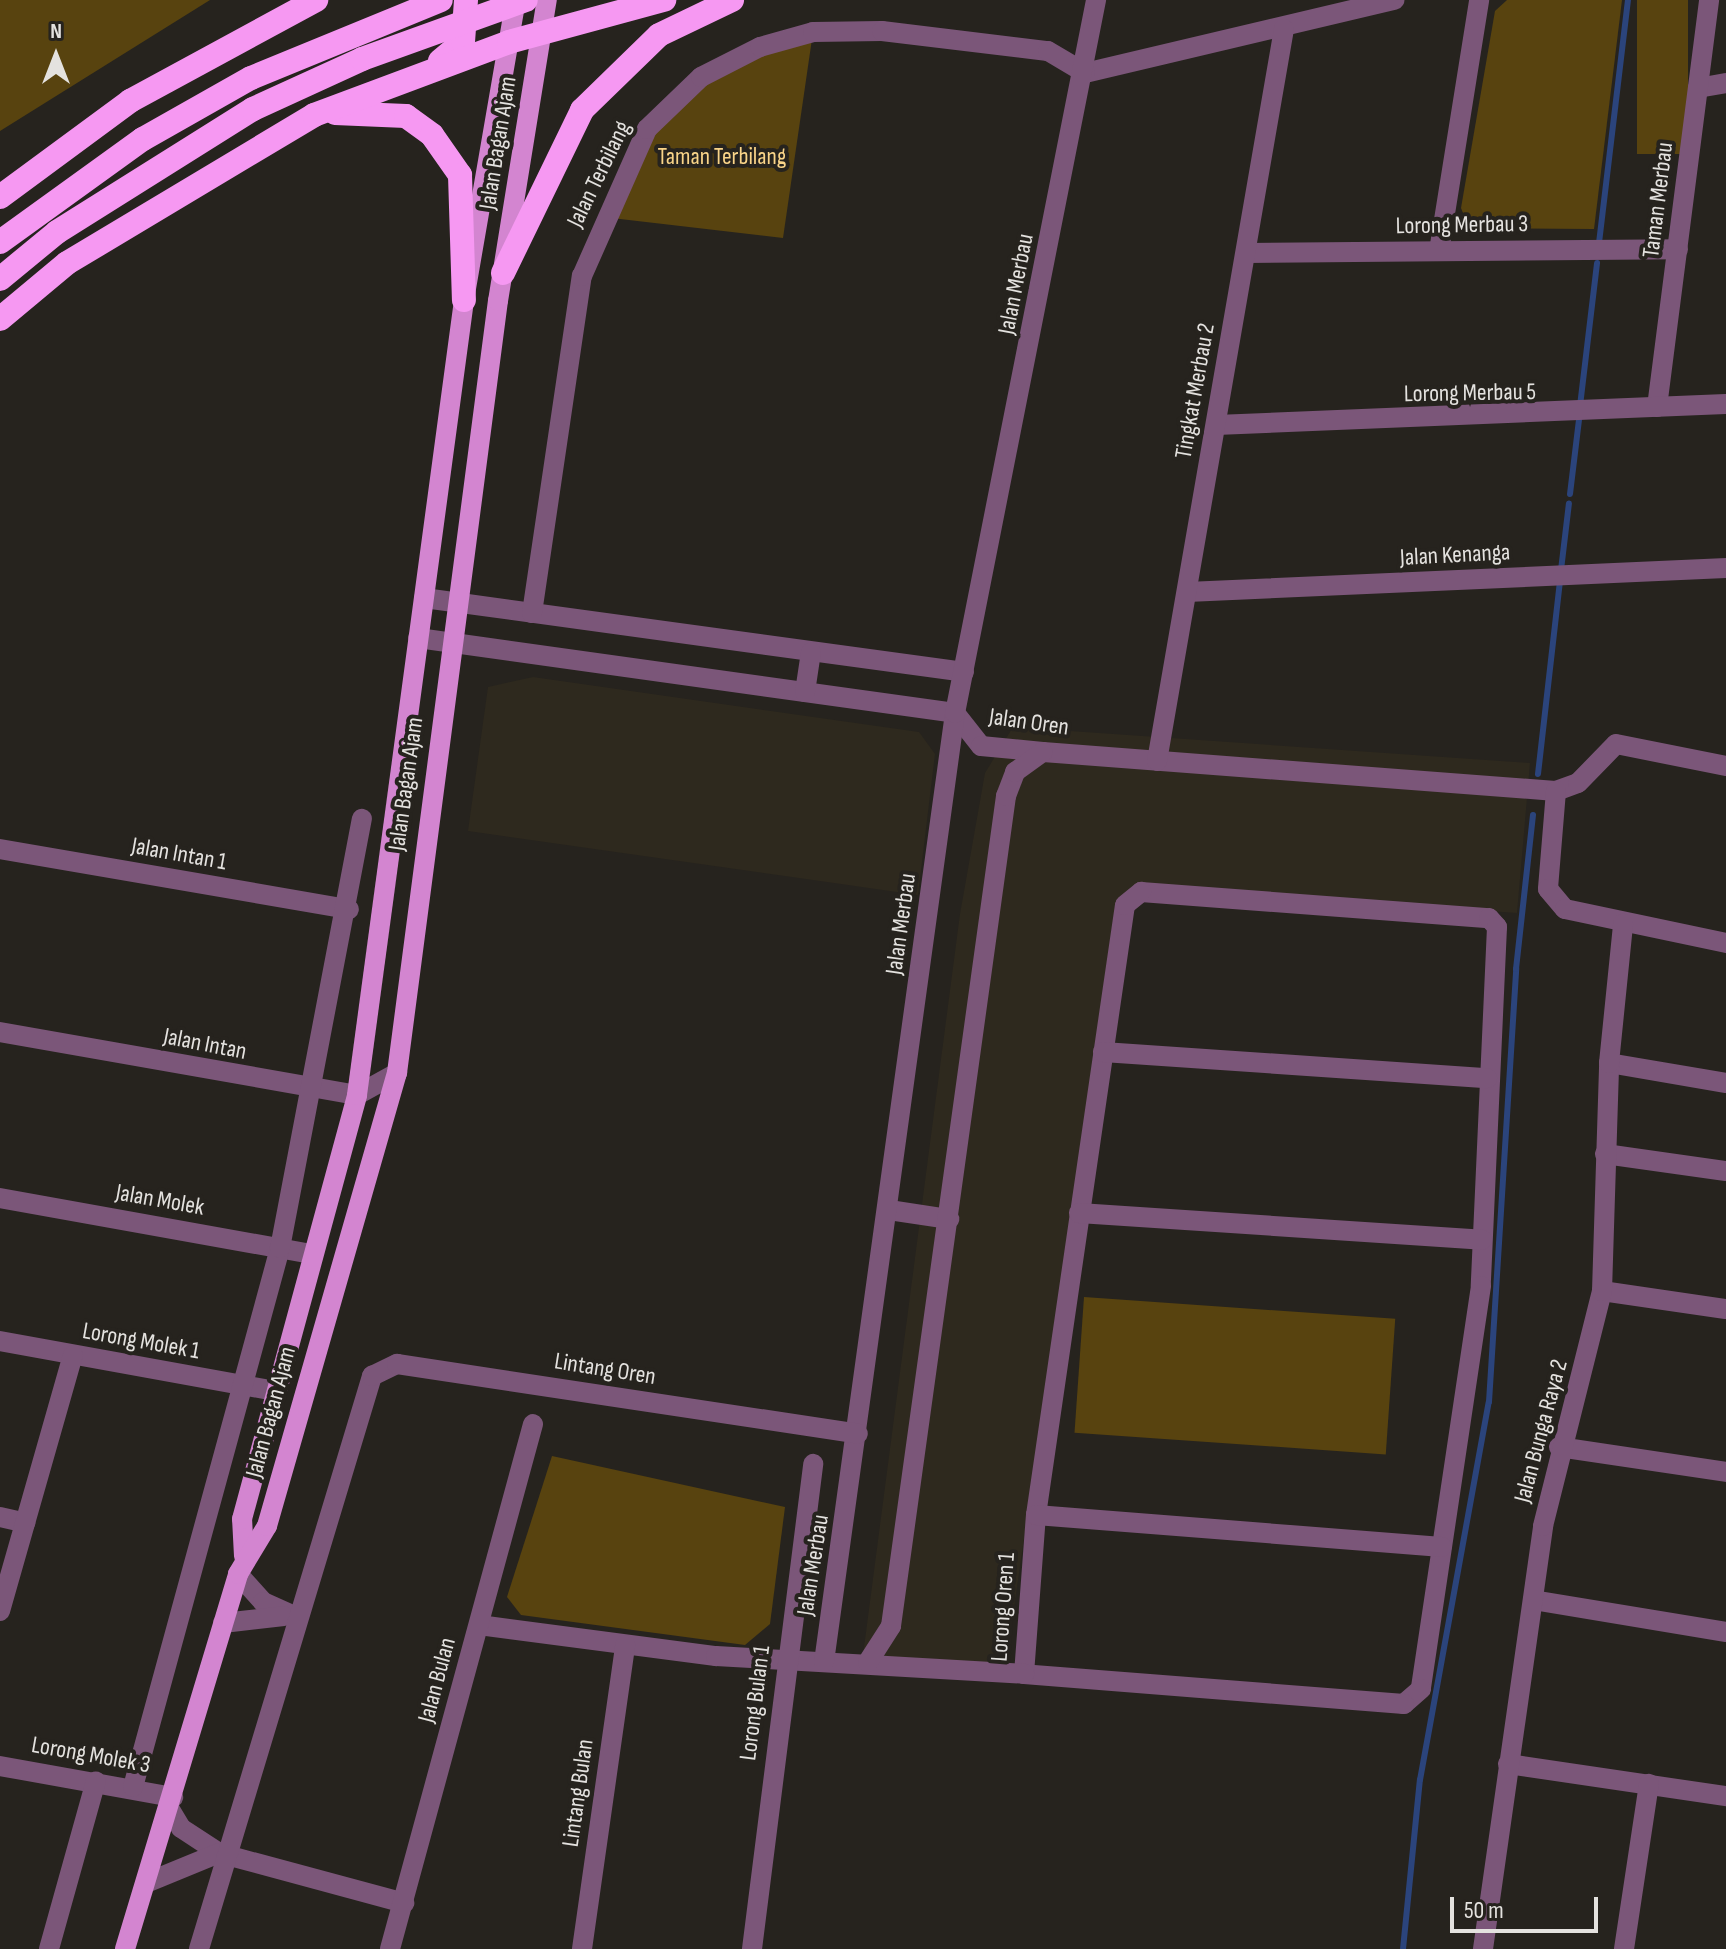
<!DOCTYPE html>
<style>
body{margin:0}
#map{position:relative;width:1726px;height:1949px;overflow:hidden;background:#26231e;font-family:"Sofia Sans Condensed",sans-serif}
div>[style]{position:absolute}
.built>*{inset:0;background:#2e291e}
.green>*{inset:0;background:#58430f;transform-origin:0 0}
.stream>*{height:6px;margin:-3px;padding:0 3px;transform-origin:3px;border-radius:3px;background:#2b447c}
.minor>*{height:20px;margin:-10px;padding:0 10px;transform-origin:10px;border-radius:10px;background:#7b5679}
.major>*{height:20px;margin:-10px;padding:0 10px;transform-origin:10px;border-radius:10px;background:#d385d0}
.highway>*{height:24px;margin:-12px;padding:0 12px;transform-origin:12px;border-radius:12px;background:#f698f2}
.highway-bridge>*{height:24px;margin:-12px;padding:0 12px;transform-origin:12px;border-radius:12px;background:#f698f2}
span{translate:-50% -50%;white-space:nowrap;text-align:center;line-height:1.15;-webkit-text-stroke:8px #26231e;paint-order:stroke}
.street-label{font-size:24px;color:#e4e2df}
.park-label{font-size:24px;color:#fad589}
.north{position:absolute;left:16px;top:16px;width:80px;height:80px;-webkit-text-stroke:6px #26231e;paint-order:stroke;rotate:0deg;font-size:22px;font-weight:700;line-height:32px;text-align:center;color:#e4e2df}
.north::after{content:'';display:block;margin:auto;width:28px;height:36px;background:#e4e2df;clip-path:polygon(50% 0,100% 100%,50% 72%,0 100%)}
.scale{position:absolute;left:1450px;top:1897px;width:148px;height:36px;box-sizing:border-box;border:4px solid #e4e2df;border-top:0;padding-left:10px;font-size:24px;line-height:28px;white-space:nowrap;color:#e4e2df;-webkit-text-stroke:6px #26231e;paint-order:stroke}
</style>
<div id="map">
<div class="built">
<i style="clip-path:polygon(533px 677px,919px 732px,935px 754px,918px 895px,468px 831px,488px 687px)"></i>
<i style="clip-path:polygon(1013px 727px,1530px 763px,1517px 913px,1138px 887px,1115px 907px,1005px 1670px,863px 1655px,960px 914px,985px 773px)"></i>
</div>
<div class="green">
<i style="clip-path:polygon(0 0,210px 0,0 131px)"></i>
<i style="clip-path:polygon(1507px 0,1622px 0,1594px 229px,1469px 228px,1461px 208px,1495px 11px)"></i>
<i style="left:1637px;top:0;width:51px;height:154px"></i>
<i style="clip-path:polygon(813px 32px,783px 238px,603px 217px,647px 129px,701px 77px)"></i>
<i style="left:1084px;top:1297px;width:312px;height:136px;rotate:4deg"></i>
<i style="clip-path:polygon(552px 1456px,785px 1507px,770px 1624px,745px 1645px,521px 1615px,507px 1597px)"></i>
</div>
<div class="stream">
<i style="left:1599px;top:243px;width:245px;rotate:-83.2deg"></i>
<i style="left:1580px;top:406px;width:144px;rotate:-83.2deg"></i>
<i style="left:1570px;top:494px;width:75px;rotate:-83.1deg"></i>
<i style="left:1561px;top:570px;width:67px;rotate:-83.2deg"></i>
<i style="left:1538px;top:774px;width:193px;rotate:-83.5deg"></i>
<i style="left:1403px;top:1949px;width:170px;rotate:-84.3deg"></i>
<i style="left:1420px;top:1780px;width:384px;rotate:-79.7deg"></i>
<i style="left:1489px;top:1402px;width:434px;rotate:-86.4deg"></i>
<i style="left:1516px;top:969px;width:155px;rotate:-83.7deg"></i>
</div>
<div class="minor">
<i style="left:1085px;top:73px;width:318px;rotate:-13.3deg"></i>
<i style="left:1698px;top:88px;width:28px;rotate:-10deg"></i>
<i style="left:1439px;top:251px;width:254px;rotate:-80.9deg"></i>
<i style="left:1246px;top:253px;width:432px;rotate:-0.5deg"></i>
<i style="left:1657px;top:407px;width:410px;rotate:-82.7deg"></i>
<i style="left:1216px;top:425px;width:510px;rotate:-2.36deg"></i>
<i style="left:1187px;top:592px;width:540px;rotate:-2.55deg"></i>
<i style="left:424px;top:598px;width:545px;rotate:7.8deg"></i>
<i style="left:532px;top:613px;width:341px;rotate:-81.6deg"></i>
<i style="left:582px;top:276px;width:161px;rotate:-66.1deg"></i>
<i style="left:647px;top:129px;width:75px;rotate:-43.9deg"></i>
<i style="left:701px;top:77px;width:66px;rotate:-27deg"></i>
<i style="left:760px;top:47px;width:55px;rotate:-15.8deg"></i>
<i style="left:813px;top:32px;width:69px;rotate:-0.8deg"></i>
<i style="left:882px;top:31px;width:167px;rotate:6.9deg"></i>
<i style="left:1048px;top:51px;width:43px;rotate:30.7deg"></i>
<i style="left:418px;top:638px;width:542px;rotate:7.95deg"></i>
<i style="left:955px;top:713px;width:42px;rotate:51.8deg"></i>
<i style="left:981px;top:746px;width:62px;rotate:5.5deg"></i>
<i style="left:1043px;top:752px;width:514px;rotate:4.35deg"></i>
<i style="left:1556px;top:791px;width:23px;rotate:-20deg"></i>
<i style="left:1578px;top:783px;width:54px;rotate:-45.7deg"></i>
<i style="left:1616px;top:744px;width:112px;rotate:11.3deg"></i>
<i style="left:805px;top:692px;width:40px;rotate:-81.5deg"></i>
<i style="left:1157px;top:761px;width:743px;rotate:-80.16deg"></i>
<i style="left:1556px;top:791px;width:98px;rotate:94.7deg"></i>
<i style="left:1548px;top:889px;width:26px;rotate:50deg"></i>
<i style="left:1565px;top:909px;width:165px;rotate:11.9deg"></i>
<i style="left:0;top:849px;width:354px;rotate:9.8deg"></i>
<i style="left:1141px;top:892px;width:349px;rotate:4.3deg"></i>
<i style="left:1489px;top:918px;width:12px;rotate:48deg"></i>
<i style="left:1497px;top:927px;width:359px;rotate:92.6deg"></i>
<i style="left:1481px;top:1286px;width:407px;rotate:98.5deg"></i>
<i style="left:1421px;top:1689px;width:23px;rotate:139deg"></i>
<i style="left:1404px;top:1704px;width:381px;rotate:-175.5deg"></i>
<i style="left:1024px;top:1674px;width:159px;rotate:-85.7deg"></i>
<i style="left:1036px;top:1515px;width:616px;rotate:-81.7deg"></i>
<i style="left:1125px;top:905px;width:21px;rotate:-39deg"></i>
<i style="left:0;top:1032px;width:363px;rotate:10deg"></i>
<i style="left:357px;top:1095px;width:46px;rotate:-28.8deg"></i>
<i style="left:1103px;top:1052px;width:385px;rotate:3.9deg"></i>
<i style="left:1609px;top:1063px;width:119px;rotate:9.7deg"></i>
<i style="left:1605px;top:1154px;width:122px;rotate:8deg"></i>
<i style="left:0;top:1198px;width:315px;rotate:10.2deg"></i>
<i style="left:889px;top:1210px;width:61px;rotate:8.5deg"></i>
<i style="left:1079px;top:1213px;width:404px;rotate:3.8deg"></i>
<i style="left:1602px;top:1291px;width:125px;rotate:8.3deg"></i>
<i style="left:0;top:1341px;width:279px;rotate:10.3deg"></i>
<i style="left:1559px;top:1447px;width:169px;rotate:8.5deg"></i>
<i style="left:1036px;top:1515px;width:407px;rotate:4.5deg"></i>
<i style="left:0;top:1517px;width:26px;rotate:13deg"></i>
<i style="left:238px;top:1574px;width:38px;rotate:48deg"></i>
<i style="left:263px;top:1602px;width:36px;rotate:24deg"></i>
<i style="left:1533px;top:1600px;width:196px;rotate:9.4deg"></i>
<i style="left:0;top:1611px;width:266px;rotate:-74.1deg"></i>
<i style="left:223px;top:1623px;width:61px;rotate:-6.5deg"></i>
<i style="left:479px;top:1625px;width:239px;rotate:7.5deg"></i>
<i style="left:716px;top:1656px;width:309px;rotate:3.3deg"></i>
<i style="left:824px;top:1662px;width:958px;rotate:-82.14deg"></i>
<i style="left:955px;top:713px;width:727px;rotate:-78.81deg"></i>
<i style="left:868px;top:1662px;width:43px;rotate:-57.4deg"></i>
<i style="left:891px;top:1626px;width:838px;rotate:-82.11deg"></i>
<i style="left:1006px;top:796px;width:26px;rotate:-69deg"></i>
<i style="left:1015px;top:772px;width:34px;rotate:-36deg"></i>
<i style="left:1508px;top:1764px;width:220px;rotate:8.4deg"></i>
<i style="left:0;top:1766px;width:176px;rotate:10.2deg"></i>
<i style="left:133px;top:1787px;width:559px;rotate:-74.74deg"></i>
<i style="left:280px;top:1248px;width:437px;rotate:-79.2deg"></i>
<i style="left:169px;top:1808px;width:23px;rotate:59deg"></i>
<i style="left:181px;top:1828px;width:45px;rotate:33.3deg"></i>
<i style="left:219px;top:1853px;width:192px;rotate:15.1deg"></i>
<i style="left:146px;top:1883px;width:79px;rotate:-22.3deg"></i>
<i style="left:49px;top:1949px;width:174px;rotate:-74.4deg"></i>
<i style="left:199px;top:1949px;width:599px;rotate:-73.2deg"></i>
<i style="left:372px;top:1376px;width:28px;rotate:-26deg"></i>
<i style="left:397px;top:1364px;width:466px;rotate:8.6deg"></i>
<i style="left:390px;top:1949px;width:544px;rotate:-74.76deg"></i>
<i style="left:582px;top:1949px;width:307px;rotate:-81.9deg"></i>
<i style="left:752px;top:1949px;width:489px;rotate:-82.8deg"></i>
<i style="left:1483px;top:1949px;width:427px;rotate:-81.9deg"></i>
<i style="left:1543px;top:1526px;width:242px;rotate:-75.9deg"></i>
<i style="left:1602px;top:1291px;width:228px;rotate:-88.2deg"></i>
<i style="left:1609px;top:1063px;width:140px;rotate:-84.2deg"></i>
<i style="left:1624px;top:1949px;width:167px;rotate:-81.4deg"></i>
</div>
<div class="major">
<i style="left:244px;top:1556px;width:37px;rotate:-93deg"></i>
<i style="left:242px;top:1519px;width:439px;rotate:-74.8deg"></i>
<i style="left:357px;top:1095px;width:802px;rotate:-82.33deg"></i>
<i style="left:464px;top:300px;width:304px;rotate:-80.2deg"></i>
<i style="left:125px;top:1949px;width:392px;rotate:-73.2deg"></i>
<i style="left:238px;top:1574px;width:56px;rotate:-58.9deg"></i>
<i style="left:267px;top:1526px;width:471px;rotate:-74deg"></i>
<i style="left:397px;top:1073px;width:779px;rotate:-82.55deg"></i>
<i style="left:498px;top:301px;width:305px;rotate:-80.8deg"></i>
</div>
<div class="highway">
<i style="left:440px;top:61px;width:30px;rotate:-40deg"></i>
<i style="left:463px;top:42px;width:42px;rotate:-85.9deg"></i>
<i style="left:335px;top:113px;width:71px;rotate:2.4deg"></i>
<i style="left:406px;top:116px;width:32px;rotate:36deg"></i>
<i style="left:432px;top:135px;width:49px;rotate:55deg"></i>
<i style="left:460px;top:175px;width:125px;rotate:88.2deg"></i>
<i style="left:0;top:197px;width:162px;rotate:-36.4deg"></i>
<i style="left:130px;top:101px;width:212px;rotate:-28.5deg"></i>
<i style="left:0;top:242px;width:176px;rotate:-35.8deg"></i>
<i style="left:143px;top:139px;width:124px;rotate:-29.5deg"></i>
<i style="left:251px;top:78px;width:205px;rotate:-22.3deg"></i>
<i style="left:503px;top:273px;width:181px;rotate:-64.1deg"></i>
<i style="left:582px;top:110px;width:107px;rotate:-44.2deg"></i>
<i style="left:659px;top:35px;width:81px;rotate:-25.6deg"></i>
<i style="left:0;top:279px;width:74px;rotate:-39.5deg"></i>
<i style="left:57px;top:232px;width:231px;rotate:-32.1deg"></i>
<i style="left:253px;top:109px;width:120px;rotate:-24.6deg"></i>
<i style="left:0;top:319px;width:87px;rotate:-39.9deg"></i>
<i style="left:67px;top:263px;width:288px;rotate:-30.9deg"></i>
<i style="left:314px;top:115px;width:208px;rotate:-20.5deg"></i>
<i style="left:509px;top:42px;width:161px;rotate:-15.2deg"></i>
</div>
<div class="highway-bridge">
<i style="left:362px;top:59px;width:174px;rotate:-19.8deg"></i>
</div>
<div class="street-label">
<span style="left:498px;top:143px;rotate:-81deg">Jalan Bagan Ajam</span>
<span style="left:599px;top:174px;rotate:-64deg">Jalan Terbilang</span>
<span style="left:1658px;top:200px;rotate:-83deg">Taman Merbau</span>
<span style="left:1462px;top:225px;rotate:-1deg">Lorong Merbau 3</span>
<span style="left:1016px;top:284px;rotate:-79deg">Jalan Merbau</span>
<span style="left:1195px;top:391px;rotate:-80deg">Tingkat Merbau 2</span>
<span style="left:1470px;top:393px;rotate:-1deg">Lorong Merbau 5</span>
<span style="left:1455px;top:555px;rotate:-3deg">Jalan Kenanga</span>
<span style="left:1029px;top:722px;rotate:8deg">Jalan Oren</span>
<span style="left:406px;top:784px;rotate:-82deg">Jalan Bagan Ajam</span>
<span style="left:179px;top:854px;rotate:10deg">Jalan Intan 1</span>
<span style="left:901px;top:924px;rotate:-82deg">Jalan Merbau</span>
<span style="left:205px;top:1044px;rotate:11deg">Jalan Intan</span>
<span style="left:160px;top:1200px;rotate:10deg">Jalan Molek</span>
<span style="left:141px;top:1341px;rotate:10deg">Lorong Molek 1</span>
<span style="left:605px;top:1369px;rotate:9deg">Lintang Oren</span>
<span style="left:271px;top:1412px;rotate:-75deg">Jalan Bagan Ajam</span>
<span style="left:1541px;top:1431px;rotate:-75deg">Jalan Bunga Raya 2</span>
<span style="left:813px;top:1565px;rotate:-81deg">Jalan Merbau</span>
<span style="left:1003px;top:1607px;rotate:-86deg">Lorong Oren 1</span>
<span style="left:437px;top:1680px;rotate:-75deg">Jalan Bulan</span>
<span style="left:755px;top:1703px;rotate:-83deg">Lorong Bulan 1</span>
<span style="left:91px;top:1755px;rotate:10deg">Lorong Molek 3</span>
<span style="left:578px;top:1793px;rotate:-82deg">Lintang Bulan</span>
</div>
<div class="park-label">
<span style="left:722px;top:157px">Taman Terbilang</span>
</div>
<div class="north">N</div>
<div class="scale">50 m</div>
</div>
